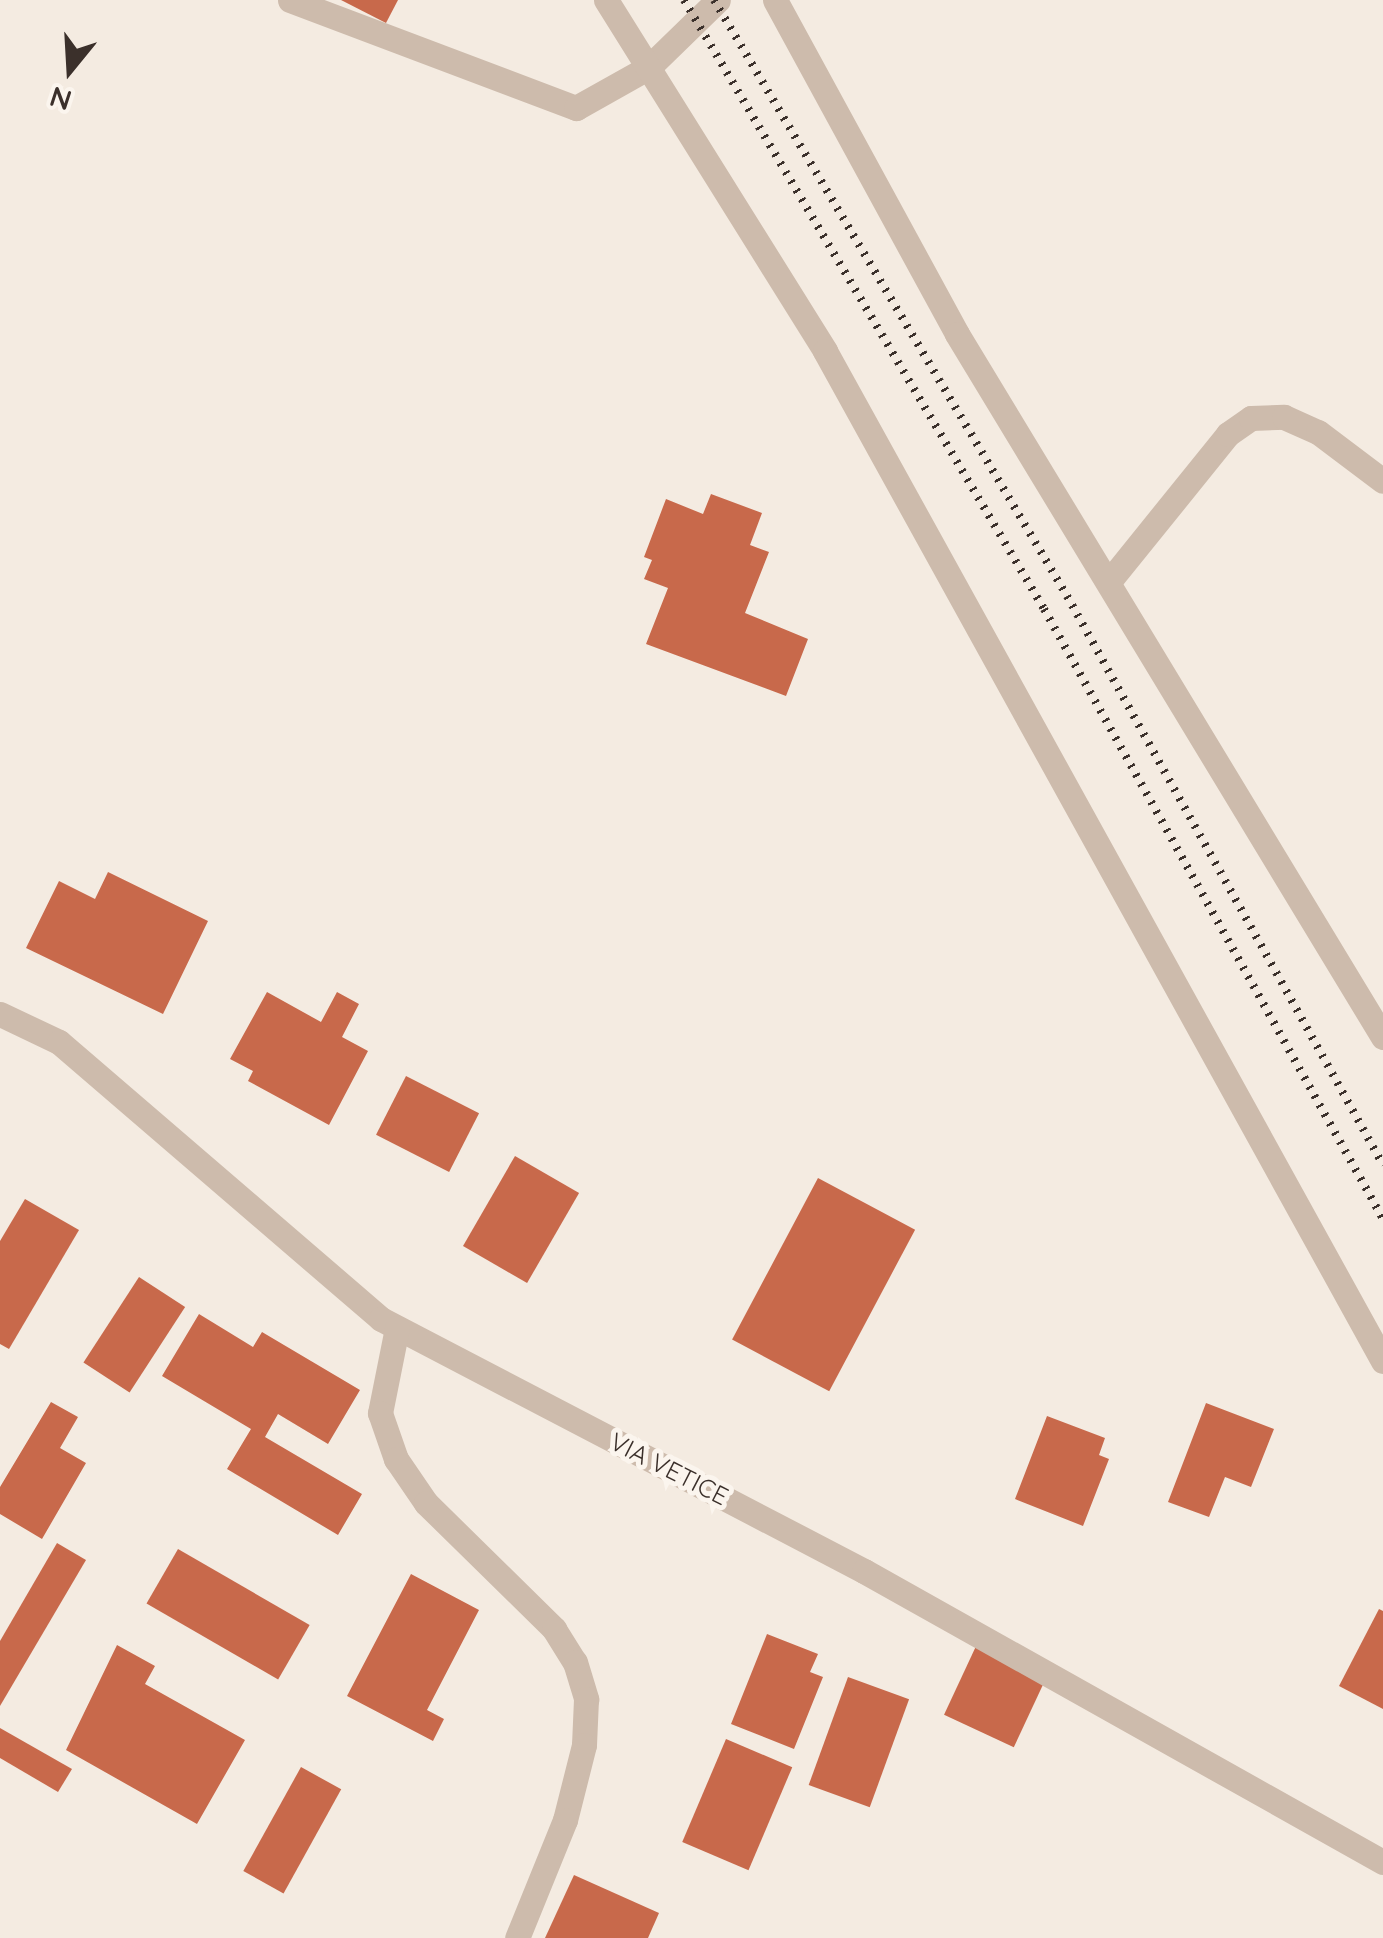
<!DOCTYPE html>
<style>
body{margin:0}
#map{position:relative;width:1383px;height:1938px;overflow:hidden;background:#f4ebe1;font-family:Quicksand,sans-serif}
div>[style]{position:absolute}
.building>*{inset:0;background:#c8694b;transform-origin:0 0}
.minor>*{height:25px;margin:-12.5px;padding:0 12.5px;transform-origin:12.5px;border-radius:12.5px;background:#cdbbac}
.rail>*{height:8px;margin-top:-4px;transform-origin:0;background:repeating-linear-gradient(90deg,#3b302b 0 2.5px,transparent 0 10.5px)}
span{translate:-50% -50%;white-space:nowrap;text-align:center;line-height:1.15;-webkit-text-stroke:10px #fbf5ee;paint-order:stroke}
.street-label{font-size:25px;color:#3b302b}
.north{position:absolute;left:20px;top:20px;width:100px;height:100px;-webkit-text-stroke:8px #fbf5ee;paint-order:stroke;rotate:198deg;font-size:28px;font-weight:700;line-height:40px;text-align:center;color:#3b302b}
.north::after{content:'';display:block;margin:auto;width:35px;height:45px;background:#3b302b;clip-path:polygon(50% 0,100% 100%,50% 72%,0 100%)}
</style>
<div id="map">
<div class="building">
<i style="clip-path:polygon(341px 0,398px 0,386px 23px)"></i>
<i style="clip-path:polygon(711px 494px,762px 513px,750px 545px,769px 552px,745px 613px,808px 639px,786px 696px,646px 644px,668px 588px,644px 579px,652px 560px,644px 557px,666px 499px,703px 514px)"></i>
<i style="clip-path:polygon(108px 872px,208px 921px,163px 1014px,26px 948px,59px 881px,95px 899px)"></i>
<i style="clip-path:polygon(267px 992px,321px 1022px,337px 992px,359px 1004px,342px 1037px,368px 1051px,329px 1125px,248px 1081px,253px 1071px,230px 1059px)"></i>
<i style="left:406px;top:1076px;width:82px;height:66px;rotate:27deg"></i>
<i style="left:515px;top:1156px;width:74px;height:104px;rotate:30deg"></i>
<i style="left:818px;top:1178px;width:110px;height:183px;rotate:28deg"></i>
<i style="clip-path:polygon(25px 1199px,79px 1230px,9px 1349px,0 1344px,0 1241px)"></i>
<i style="left:139px;top:1277px;width:55px;height:102px;rotate:33deg"></i>
<i style="clip-path:polygon(199px 1314px,253px 1347px,262px 1332px,360px 1390px,328px 1444px,278px 1414px,265px 1437px,362px 1494px,338px 1535px,227px 1469px,251px 1429px,162px 1376px)"></i>
<i style="clip-path:polygon(51px 1402px,78px 1417px,60px 1448px,86px 1463px,42px 1539px,0 1514px,0 1487px)"></i>
<i style="clip-path:polygon(1206px 1403px,1274px 1429px,1251px 1487px,1225px 1477px,1209px 1517px,1168px 1502px)"></i>
<i style="clip-path:polygon(1047px 1416px,1105px 1438px,1099px 1455px,1109px 1459px,1083px 1526px,1015px 1499px)"></i>
<i style="clip-path:polygon(57px 1543px,86px 1560px,0 1706px,0 1641px)"></i>
<i style="left:178px;top:1549px;width:152px;height:63px;rotate:30deg"></i>
<i style="clip-path:polygon(411px 1574px,479px 1610px,427px 1710px,444px 1719px,433px 1741px,347px 1696px)"></i>
<i style="clip-path:polygon(1379px 1609px,1383px 1611px,1383px 1709px,1339px 1686px)"></i>
<i style="clip-path:polygon(767px 1634px,818px 1654px,810px 1672px,823px 1677px,794px 1749px,731px 1724px)"></i>
<i style="left:977px;top:1644px;width:77px;height:78px;rotate:25deg"></i>
<i style="clip-path:polygon(117px 1645px,155px 1666px,145px 1684px,245px 1740px,197px 1824px,66px 1750px)"></i>
<i style="left:848px;top:1677px;width:65px;height:115px;rotate:20deg"></i>
<i style="clip-path:polygon(0 1728px,72px 1769px,58px 1792px,0 1758px)"></i>
<i style="left:726px;top:1739px;width:72px;height:112px;rotate:23deg"></i>
<i style="left:301px;top:1767px;width:46px;height:119px;rotate:29deg"></i>
<i style="clip-path:polygon(574px 1875px,659px 1913px,648px 1938px,545px 1938px)"></i>
</div>
<div class="minor">
<i style="left:290px;top:0;width:306px;rotate:20.7deg"></i>
<i style="left:576px;top:108px;width:84px;rotate:-29.3deg"></i>
<i style="left:649px;top:67px;width:96px;rotate:-44.2deg"></i>
<i style="left:606px;top:0;width:414px;rotate:58deg"></i>
<i style="left:825px;top:351px;width:1154px;rotate:61.08deg"></i>
<i style="left:775px;top:0;width:380px;rotate:61.4deg"></i>
<i style="left:957px;top:334px;width:822px;rotate:58.79deg"></i>
<i style="left:1111px;top:579px;width:186px;rotate:-51.1deg"></i>
<i style="left:1228px;top:434px;width:28px;rotate:-35deg"></i>
<i style="left:1251px;top:418px;width:33px;rotate:-2deg"></i>
<i style="left:1284px;top:417px;width:37px;rotate:24deg"></i>
<i style="left:1318px;top:432px;width:81px;rotate:37deg"></i>
<i style="left:0;top:1014px;width:65px;rotate:25.4deg"></i>
<i style="left:59px;top:1042px;width:425px;rotate:40.7deg"></i>
<i style="left:381px;top:1319px;width:545px;rotate:27.55deg"></i>
<i style="left:864px;top:1571px;width:595px;rotate:29.28deg"></i>
<i style="left:397px;top:1328px;width:87px;rotate:101.3deg"></i>
<i style="left:380px;top:1413px;width:49px;rotate:70.8deg"></i>
<i style="left:396px;top:1459px;width:53px;rotate:55.7deg"></i>
<i style="left:426px;top:1503px;width:180px;rotate:44.5deg"></i>
<i style="left:554px;top:1629px;width:39px;rotate:58deg"></i>
<i style="left:575px;top:1662px;width:39px;rotate:73deg"></i>
<i style="left:586px;top:1699px;width:46px;rotate:92.5deg"></i>
<i style="left:584px;top:1745px;width:77px;rotate:104.2deg"></i>
<i style="left:565px;top:1820px;width:127px;rotate:112.1deg"></i>
</div>
<div class="rail">
<i style="left:684px;top:0;width:707px;rotate:59.41deg"></i>
<i style="left:1044px;top:609px;width:698px;rotate:60.94deg"></i>
<i style="left:714px;top:0;width:693px;rotate:59.36deg"></i>
<i style="left:1067px;top:596px;width:651px;rotate:60.95deg"></i>
</div>
<div class="street-label">
<span style="left:669px;top:1469px;rotate:27deg">VIA VETICE</span>
</div>
<div class="north">N</div>
</div>
